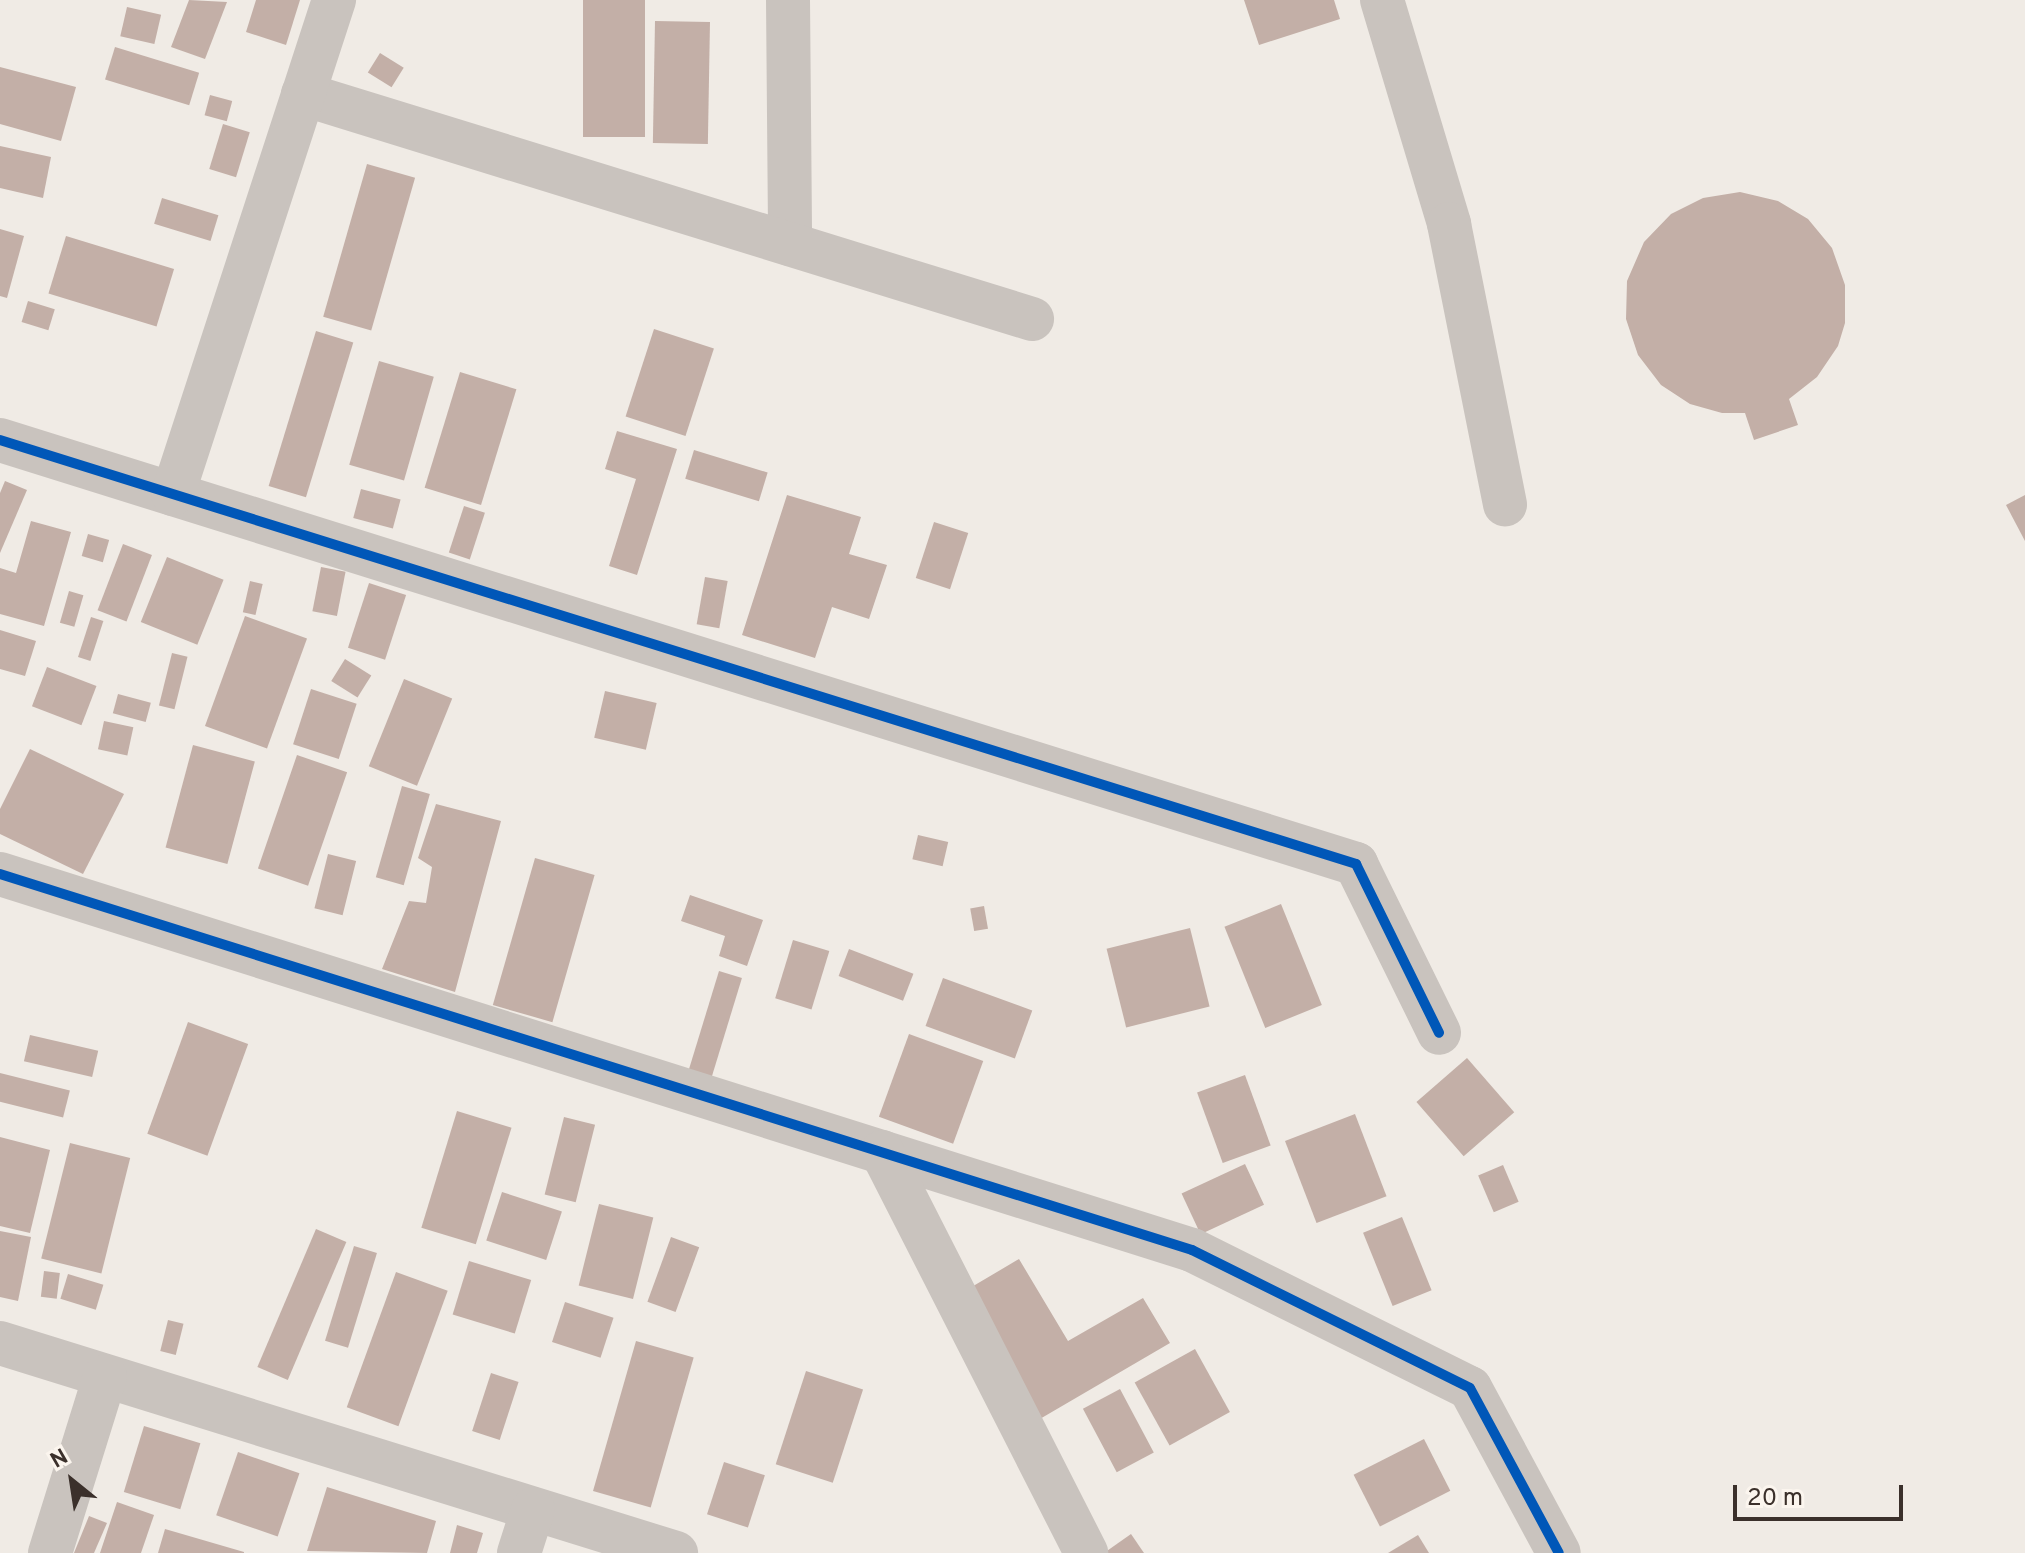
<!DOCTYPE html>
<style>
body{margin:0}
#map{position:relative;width:2025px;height:1553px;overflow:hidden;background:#f0ebe5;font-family:Overpass,sans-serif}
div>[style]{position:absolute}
.building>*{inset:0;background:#c3afa7;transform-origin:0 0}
.minor>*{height:44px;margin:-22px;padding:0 22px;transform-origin:22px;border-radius:22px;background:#c9c3be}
.cycleway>*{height:10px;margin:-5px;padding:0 5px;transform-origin:5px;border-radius:5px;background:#0057b8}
span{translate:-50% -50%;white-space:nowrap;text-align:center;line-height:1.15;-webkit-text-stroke:8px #fbf5ee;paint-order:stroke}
.north{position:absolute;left:32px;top:1441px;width:80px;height:80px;-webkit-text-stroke:6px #fbf5ee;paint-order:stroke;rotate:330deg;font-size:22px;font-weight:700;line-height:32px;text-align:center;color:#3b302b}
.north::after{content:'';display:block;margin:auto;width:28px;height:36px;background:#3b302b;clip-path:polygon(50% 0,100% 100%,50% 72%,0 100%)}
.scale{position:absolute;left:1733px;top:1485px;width:170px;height:36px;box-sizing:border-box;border:4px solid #3b302b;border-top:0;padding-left:10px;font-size:24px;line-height:28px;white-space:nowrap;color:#3b302b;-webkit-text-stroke:6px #fbf5ee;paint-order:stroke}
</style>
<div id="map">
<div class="building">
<i style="clip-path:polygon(189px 0,227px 2px,205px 59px,171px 47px)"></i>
<i style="clip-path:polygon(256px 0,300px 0,286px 45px,246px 32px)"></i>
<i style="left:583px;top:0;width:62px;height:137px"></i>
<i style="clip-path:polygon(1244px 0,1334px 0,1340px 19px,1259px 45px)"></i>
<i style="left:127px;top:7px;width:35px;height:30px;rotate:13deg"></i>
<i style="left:655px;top:21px;width:55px;height:122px;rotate:1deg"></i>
<i style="left:115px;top:47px;width:88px;height:34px;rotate:17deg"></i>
<i style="left:380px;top:53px;width:28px;height:23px;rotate:32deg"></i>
<i style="clip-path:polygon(0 67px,76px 87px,61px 141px,0 124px)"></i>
<i style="left:210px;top:95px;width:23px;height:21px;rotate:15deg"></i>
<i style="left:223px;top:124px;width:28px;height:47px;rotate:17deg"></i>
<i style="clip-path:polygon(0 146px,51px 157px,43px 198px,0 188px)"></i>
<i style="left:367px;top:164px;width:50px;height:159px;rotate:16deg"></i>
<i style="clip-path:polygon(1740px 192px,1778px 201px,1808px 219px,1832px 248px,1845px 285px,1845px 323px,1838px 346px,1817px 377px,1789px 399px,1798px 425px,1754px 440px,1745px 413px,1722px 413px,1690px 404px,1661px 385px,1638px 355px,1626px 319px,1627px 281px,1644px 242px,1671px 214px,1703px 198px)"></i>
<i style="left:162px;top:198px;width:59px;height:27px;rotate:17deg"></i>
<i style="clip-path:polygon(0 229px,24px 236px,7px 298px,0 296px)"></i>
<i style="left:66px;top:236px;width:113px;height:60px;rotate:17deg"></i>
<i style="left:28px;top:301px;width:28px;height:22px;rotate:17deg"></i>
<i style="left:654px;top:329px;width:63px;height:92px;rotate:18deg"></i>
<i style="left:316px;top:331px;width:39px;height:162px;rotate:17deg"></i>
<i style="left:379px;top:361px;width:57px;height:108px;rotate:16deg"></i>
<i style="left:460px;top:372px;width:59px;height:121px;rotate:17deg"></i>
<i style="clip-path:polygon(617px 431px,677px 449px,637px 575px,609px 566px,636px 479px,605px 469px)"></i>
<i style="left:694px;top:450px;width:77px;height:30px;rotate:17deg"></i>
<i style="clip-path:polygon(5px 481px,27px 490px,0 553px,0 493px)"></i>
<i style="left:361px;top:489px;width:41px;height:30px;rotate:15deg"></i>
<i style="clip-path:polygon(787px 495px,861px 517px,849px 554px,887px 565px,869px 619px,832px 607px,815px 658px,742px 635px)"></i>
<i style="clip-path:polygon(2025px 495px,2025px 541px,2006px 505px)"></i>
<i style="left:464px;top:506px;width:22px;height:49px;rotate:18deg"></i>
<i style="clip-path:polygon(31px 521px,71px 532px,44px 626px,0 614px,0 568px,16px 573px)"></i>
<i style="left:934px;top:522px;width:36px;height:59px;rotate:18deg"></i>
<i style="left:88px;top:534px;width:22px;height:23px;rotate:16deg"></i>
<i style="left:123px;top:544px;width:31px;height:71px;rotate:21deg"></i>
<i style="left:167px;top:557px;width:61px;height:70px;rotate:22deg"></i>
<i style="left:321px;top:567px;width:25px;height:45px;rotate:11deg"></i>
<i style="left:705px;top:577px;width:23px;height:48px;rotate:10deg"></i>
<i style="left:250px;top:581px;width:13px;height:32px;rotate:13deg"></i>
<i style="left:369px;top:583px;width:39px;height:68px;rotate:18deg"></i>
<i style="left:69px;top:591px;width:15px;height:33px;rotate:16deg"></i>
<i style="left:245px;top:616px;width:66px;height:117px;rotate:20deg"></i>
<i style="left:91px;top:617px;width:13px;height:42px;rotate:18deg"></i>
<i style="clip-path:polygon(0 630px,36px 641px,25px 676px,0 669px)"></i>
<i style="left:172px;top:653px;width:16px;height:54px;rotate:14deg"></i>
<i style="left:345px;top:659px;width:31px;height:26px;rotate:32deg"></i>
<i style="left:47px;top:667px;width:53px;height:42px;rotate:21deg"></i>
<i style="left:404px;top:679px;width:52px;height:94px;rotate:22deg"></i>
<i style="left:311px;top:689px;width:48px;height:58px;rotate:18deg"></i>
<i style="left:605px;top:691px;width:53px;height:48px;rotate:13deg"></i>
<i style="left:118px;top:694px;width:34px;height:20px;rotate:15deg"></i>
<i style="left:104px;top:721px;width:30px;height:29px;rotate:12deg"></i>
<i style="left:193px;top:745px;width:64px;height:106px;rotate:15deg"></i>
<i style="clip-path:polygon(30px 749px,124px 794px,83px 874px,0 834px,0 809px)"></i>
<i style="left:297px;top:755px;width:53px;height:120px;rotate:19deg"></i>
<i style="left:402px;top:786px;width:29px;height:95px;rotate:16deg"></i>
<i style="clip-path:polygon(436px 804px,501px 821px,455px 992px,382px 969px,409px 901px,426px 903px,432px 867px,418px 858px)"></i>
<i style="left:918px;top:835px;width:31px;height:25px;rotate:13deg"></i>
<i style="left:328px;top:854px;width:29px;height:56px;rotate:14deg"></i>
<i style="left:535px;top:858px;width:62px;height:153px;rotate:16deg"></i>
<i style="clip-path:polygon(690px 895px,763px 920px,747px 966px,719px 956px,725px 936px,681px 921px)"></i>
<i style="left:1281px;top:904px;width:109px;height:61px;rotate:68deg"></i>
<i style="left:984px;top:906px;width:23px;height:14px;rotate:80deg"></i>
<i style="left:1190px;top:928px;width:81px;height:86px;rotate:76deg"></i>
<i style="left:793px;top:940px;width:38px;height:61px;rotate:17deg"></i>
<i style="left:849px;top:949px;width:69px;height:29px;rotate:21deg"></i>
<i style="left:719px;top:971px;width:24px;height:103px;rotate:17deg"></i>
<i style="left:943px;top:978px;width:95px;height:51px;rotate:20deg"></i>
<i style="left:188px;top:1022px;width:64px;height:119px;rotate:20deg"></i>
<i style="left:909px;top:1034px;width:79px;height:88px;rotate:20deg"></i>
<i style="left:30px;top:1035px;width:70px;height:27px;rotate:13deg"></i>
<i style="left:1467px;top:1058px;width:72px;height:67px;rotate:49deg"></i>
<i style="left:0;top:1073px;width:72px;height:28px;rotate:14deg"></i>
<i style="left:1245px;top:1075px;width:75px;height:51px;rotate:70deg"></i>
<i style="left:457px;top:1111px;width:57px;height:122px;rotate:17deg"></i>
<i style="left:1355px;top:1114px;width:88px;height:75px;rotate:69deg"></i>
<i style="left:564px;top:1117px;width:32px;height:80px;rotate:14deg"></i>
<i style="clip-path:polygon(0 1137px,50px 1150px,30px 1233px,0 1226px)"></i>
<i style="left:70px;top:1143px;width:62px;height:119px;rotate:14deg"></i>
<i style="left:1245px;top:1164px;width:45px;height:70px;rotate:65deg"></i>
<i style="left:1503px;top:1165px;width:40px;height:27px;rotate:67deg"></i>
<i style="left:502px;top:1192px;width:63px;height:51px;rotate:18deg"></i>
<i style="left:599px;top:1204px;width:56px;height:84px;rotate:14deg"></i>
<i style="left:1402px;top:1217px;width:79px;height:42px;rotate:68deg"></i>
<i style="left:316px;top:1229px;width:33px;height:150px;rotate:23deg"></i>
<i style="clip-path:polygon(0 1231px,31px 1237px,18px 1301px,0 1297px)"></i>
<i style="left:671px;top:1237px;width:30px;height:69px;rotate:20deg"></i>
<i style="left:354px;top:1246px;width:24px;height:99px;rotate:17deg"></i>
<i style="clip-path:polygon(1019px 1259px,1068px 1341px,1143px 1298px,1170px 1343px,1033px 1423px,958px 1295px)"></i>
<i style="left:469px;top:1261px;width:65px;height:56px;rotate:17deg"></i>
<i style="left:44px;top:1271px;width:16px;height:26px;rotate:7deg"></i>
<i style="left:396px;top:1272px;width:55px;height:144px;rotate:20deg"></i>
<i style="left:68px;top:1274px;width:37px;height:26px;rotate:17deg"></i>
<i style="left:565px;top:1302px;width:51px;height:42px;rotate:18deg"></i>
<i style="left:168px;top:1320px;width:16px;height:32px;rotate:14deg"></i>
<i style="left:636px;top:1341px;width:60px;height:156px;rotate:16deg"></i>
<i style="left:1195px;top:1349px;width:72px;height:69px;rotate:61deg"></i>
<i style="left:806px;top:1371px;width:60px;height:98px;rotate:18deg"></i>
<i style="left:491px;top:1373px;width:29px;height:61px;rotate:18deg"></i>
<i style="left:1120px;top:1389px;width:72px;height:42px;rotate:62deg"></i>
<i style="left:144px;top:1426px;width:59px;height:69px;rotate:17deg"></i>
<i style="left:1424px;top:1439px;width:58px;height:79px;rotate:63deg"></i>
<i style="left:238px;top:1452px;width:65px;height:67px;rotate:19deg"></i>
<i style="left:724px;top:1462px;width:43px;height:55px;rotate:18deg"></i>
<i style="clip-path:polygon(327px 1487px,436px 1521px,427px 1553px,307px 1551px)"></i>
<i style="clip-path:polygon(117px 1502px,154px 1515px,141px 1553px,100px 1553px)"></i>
<i style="clip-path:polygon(89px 1516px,107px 1523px,94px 1553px,74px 1553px)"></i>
<i style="clip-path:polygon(457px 1525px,483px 1533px,477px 1553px,450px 1553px)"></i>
<i style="clip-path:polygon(165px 1529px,244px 1552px,244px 1553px,158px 1553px)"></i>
<i style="clip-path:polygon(1131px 1534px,1144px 1553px,1104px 1553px)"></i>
<i style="clip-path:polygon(1418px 1535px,1429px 1553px,1388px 1553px)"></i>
</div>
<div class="minor">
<i style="left:788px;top:0;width:244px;rotate:89.5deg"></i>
<i style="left:1382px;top:0;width:234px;rotate:73.3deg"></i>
<i style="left:1449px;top:224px;width:286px;rotate:78.7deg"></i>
<i style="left:303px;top:94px;width:763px;rotate:17.15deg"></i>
<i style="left:0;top:440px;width:1421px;rotate:17.36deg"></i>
<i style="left:1356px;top:864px;width:188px;rotate:63.8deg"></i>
<i style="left:173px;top:494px;width:520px;rotate:-71.95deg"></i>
<i style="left:0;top:874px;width:1250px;rotate:17.51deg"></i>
<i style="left:1192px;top:1250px;width:310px;rotate:26.4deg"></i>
<i style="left:1470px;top:1388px;width:187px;rotate:61.7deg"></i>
<i style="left:882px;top:1152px;width:450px;rotate:63deg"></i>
<i style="left:0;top:1343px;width:708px;rotate:17.26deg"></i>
<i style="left:50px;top:1553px;width:185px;rotate:-72.7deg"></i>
<i style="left:519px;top:1553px;width:46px;rotate:-72.3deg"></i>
</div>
<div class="cycleway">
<i style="left:0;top:440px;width:1421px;rotate:17.36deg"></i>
<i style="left:1356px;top:864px;width:188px;rotate:63.8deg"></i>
<i style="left:0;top:874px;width:1250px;rotate:17.51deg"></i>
<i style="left:1192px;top:1250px;width:310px;rotate:26.4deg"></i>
<i style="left:1470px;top:1388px;width:187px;rotate:61.7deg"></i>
</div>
<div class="north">N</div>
<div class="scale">20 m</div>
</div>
